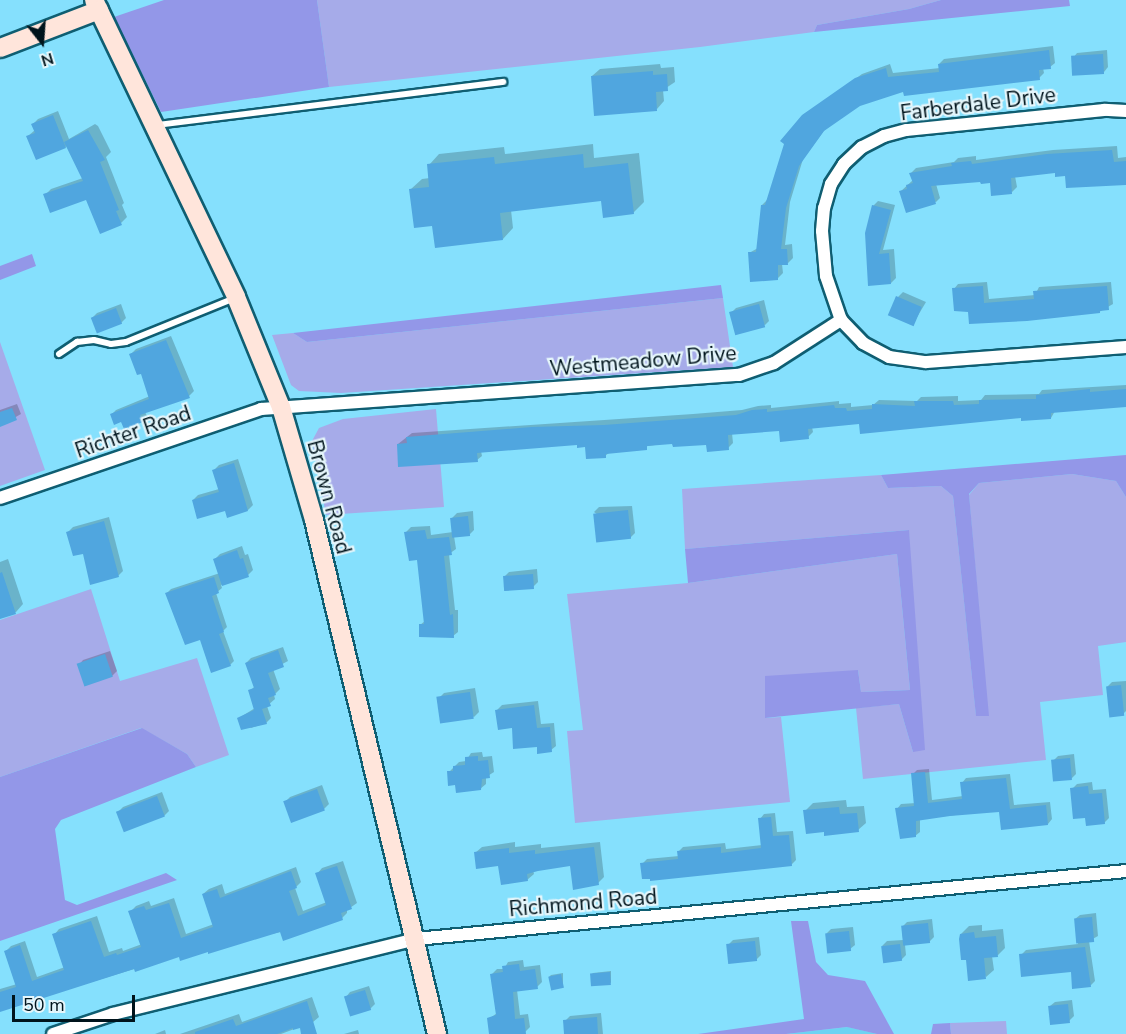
<!DOCTYPE html>
<style>
body{margin:0}
#map{position:relative;width:1126px;height:1034px;overflow:hidden;background:#85e0fd;font-family:"Nunito Sans",sans-serif}
div>[style]{position:absolute}
.built>*{inset:0;background:#6dd3f2}
.green>*{inset:0;background:#a6abe9}
.forest>*{inset:0;background:#9397e8}
.shadow>*{inset:0;background:#0003}
.building>*{inset:0;background:#50a6df;transform-origin:0 0}
.roads{filter:drop-shadow(2px 0 #0f5e72) drop-shadow(-2px 0 #0f5e72) drop-shadow(0 2px #0f5e72) drop-shadow(0 -2px #0f5e72)}
.lane>*{height:6px;margin:-3px;padding:0 3px;transform-origin:3px;border-radius:3px;background:#fff}
.street>*{height:12px;margin:-6px;padding:0 6px;transform-origin:6px;border-radius:6px;background:#fff}
.secondary>*{height:18px;margin:-9px;padding:0 9px;transform-origin:9px;border-radius:9px;background:#ffe5db}
span{translate:-50% -50%;white-space:nowrap;text-align:center;line-height:1.15;-webkit-text-stroke:4.5px #e5f6fb;paint-order:stroke}
.street-label{font-size:21px;color:#00141c}
.north{position:absolute;left:12px;top:12px;width:60px;height:60px;-webkit-text-stroke:4px #e5f6fb;paint-order:stroke;rotate:163deg;font-size:16px;font-weight:700;line-height:24px;text-align:center;color:#00141c}
.north::after{content:'';display:block;margin:auto;width:21px;height:27px;background:#00141c;clip-path:polygon(50% 0,100% 100%,50% 72%,0 100%)}
.scale{position:absolute;left:12px;top:995px;width:123px;height:27px;box-sizing:border-box;border:3px solid #00141c;border-top:0;padding-left:8px;font-size:18px;line-height:21px;white-space:nowrap;color:#00141c;-webkit-text-stroke:4px #e5f6fb;paint-order:stroke}
</style>
<div id="map">
<div class="built">
<i style="clip-path:polygon(848px 1027px,877px 1034px,786px 1034px)"></i>
</div>
<div class="green">
<i style="clip-path:polygon(317px 0,941px 0,909px 9px,817px 25px,814px 32px,700px 47px,329px 87px)"></i>
<i style="clip-path:polygon(723px 298px,733px 367px,341px 393px,299px 391px,291px 385px,272px 335px,293px 333px,307px 342px)"></i>
<i style="clip-path:polygon(0 342px,45px 470px,0 486px)"></i>
<i style="clip-path:polygon(436px 409px,444px 507px,326px 515px,312px 441px,319px 428px,343px 419px)"></i>
<i style="clip-path:polygon(1072px 474px,1116px 481px,1126px 497px,1126px 642px,1098px 646px,1103px 695px,1040px 702px,1046px 760px,863px 779px,856px 708px,899px 704px,913px 752px,909px 530px,685px 549px,682px 489px,881px 475px,888px 488px,941px 486px,953px 496px,976px 715px,988px 716px,969px 495px,979px 483px)"></i>
<i style="clip-path:polygon(897px 554px,910px 690px,861px 692px,858px 670px,765px 718px,781px 717px,790px 802px,575px 823px,567px 731px,583px 730px,567px 594px,688px 583px)"></i>
<i style="clip-path:polygon(91px 589px,120px 681px,197px 658px,229px 755px,196px 767px,187px 754px,141px 728px,0 777px,0 620px)"></i>
<i style="clip-path:polygon(1006px 1021px,1007px 1034px,951px 1034px,950px 1023px)"></i>
</div>
<div class="forest">
<i style="clip-path:polygon(164px 0,317px 0,329px 87px,161px 112px,114px 17px)"></i>
<i style="clip-path:polygon(941px 0,1069px 0,1070px 6px,814px 32px,817px 25px,909px 9px)"></i>
<i style="clip-path:polygon(32px 254px,36px 266px,0 280px,0 266px)"></i>
<i style="clip-path:polygon(721px 285px,723px 298px,307px 342px,293px 333px)"></i>
<i style="clip-path:polygon(1126px 455px,1126px 497px,1116px 481px,1072px 474px,979px 483px,969px 494px,989px 716px,976px 716px,953px 496px,941px 486px,888px 488px,881px 475px)"></i>
<i style="clip-path:polygon(909px 530px,925px 750px,913px 752px,899px 704px,765px 718px,765px 676px,858px 670px,861px 692px,910px 690px,897px 554px,688px 583px,685px 549px)"></i>
<i style="clip-path:polygon(142px 728px,187px 754px,196px 767px,61px 820px,55px 829px,65px 900px,77px 905px,166px 873px,177px 880px,0 941px,0 777px)"></i>
<i style="clip-path:polygon(791px 921px,808px 921px,816px 962px,828px 975px,865px 981px,894px 1034px,877px 1034px,847px 1027px,786px 1034px,698px 1034px,804px 1019px)"></i>
<i style="clip-path:polygon(950px 1023px,951px 1034px,931px 1034px,933px 1024px)"></i>
</div>
<div class="shadow">
<i style="clip-path:polygon(1053px 46px,1055px 63px,1050px 67px,1043px 68px,1044px 73px,1039px 78px,905px 90px,859px 105px,826px 128px,803px 159px,790px 202px,785px 245px,792px 244px,793px 258px,788px 263px,782px 264px,783px 273px,778px 278px,749px 253px,758px 248px,762px 205px,767px 200px,803px 116px,862px 74px,890px 64px,893px 73px,940px 68px,939px 64px,944px 59px)"></i>
<i style="clip-path:polygon(1107px 50px,1108px 67px,1104px 72px,1073px 58px,1077px 53px)"></i>
<i style="clip-path:polygon(660px 64px,661px 68px,674px 67px,675px 82px,663px 90px,664px 101px,657px 109px,592px 76px,600px 69px)"></i>
<i style="clip-path:polygon(58px 111px,69px 139px,95px 124px,98px 126px,111px 152px,106px 157px,124px 203px,122px 205px,127px 217px,121px 223px,87px 198px,45px 195px,51px 189px,83px 178px,67px 145px,66px 147px,28px 136px,35px 130px,33px 124px,38px 119px)"></i>
<i style="clip-path:polygon(593px 144px,594px 158px,639px 153px,644px 202px,633px 213px,602px 200px,511px 210px,513px 228px,503px 239px,434px 224px,411px 189px,422px 179px,430px 178px,429px 165px,439px 154px,504px 147px,505px 154px)"></i>
<i style="clip-path:polygon(1117px 146px,1118px 158px,1126px 157px,1126px 183px,1056px 172px,1015px 176px,1017px 187px,1012px 192px,992px 181px,982px 180px,936px 184px,940px 198px,936px 202px,900px 192px,913px 180px,911px 173px,916px 168px,954px 162px,958px 158px,976px 156px,976px 160px,1053px 150px)"></i>
<i style="clip-path:polygon(878px 201px,895px 205px,883px 250px,894px 249px,896px 278px,891px 283px,870px 284px,873px 206px)"></i>
<i style="clip-path:polygon(987px 282px,989px 299px,1035px 295px,1039px 287px,1111px 282px,1113px 304px,1099px 312px,970px 311px,954px 289px,958px 284px)"></i>
<i style="clip-path:polygon(903px 292px,926px 302px,913px 324px,898px 297px)"></i>
<i style="clip-path:polygon(764px 300px,769px 321px,765px 325px,731px 313px,736px 308px)"></i>
<i style="clip-path:polygon(121px 304px,126px 318px,121px 323px,92px 318px,97px 313px)"></i>
<i style="clip-path:polygon(171px 336px,194px 391px,189px 396px,145px 412px,147px 416px,142px 421px,122px 420px,111px 415px,116px 410px,150px 396px,141px 372px,131px 354px,136px 349px)"></i>
<i style="clip-path:polygon(1126px 385px,1126px 406px,1055px 411px,1051px 418px,1023px 416px,860px 422px,812px 427px,813px 432px,808px 437px,780px 429px,732px 433px,733px 443px,728px 448px,707px 443px,674px 442px,610px 452px,605px 456px,578px 443px,481px 451px,482px 456px,477px 460px,398px 444px,412px 433px,693px 414px,742px 410px,758px 406px,771px 405px,771px 408px,839px 401px,839px 404px,851px 403px,851px 407px,873px 405px,879px 400px,917px 401px,921px 397px,958px 396px,958px 401px,981px 400px,985px 395px,1039px 394px,1042px 390px)"></i>
<i style="clip-path:polygon(17px 404px,21px 414px,0 426px,0 410px)"></i>
<i style="clip-path:polygon(238px 459px,253px 505px,248px 510px,228px 516px,226px 509px,193px 500px,198px 495px,219px 489px,214px 470px,219px 465px)"></i>
<i style="clip-path:polygon(632px 506px,635px 533px,630px 538px,594px 512px,599px 507px)"></i>
<i style="clip-path:polygon(473px 511px,474px 530px,469px 535px,454px 536px,456px 549px,449px 554px,455px 610px,458px 610px,458px 632px,453px 636px,420px 625px,425px 621px,419px 558px,406px 532px,411px 527px,430px 526px,431px 535px,453px 532px,452px 518px,457px 513px)"></i>
<i style="clip-path:polygon(109px 517px,123px 571px,118px 576px,84px 552px,68px 532px,73px 527px)"></i>
<i style="clip-path:polygon(242px 546px,245px 555px,248px 554px,253px 570px,248px 575px,221px 585px,222px 588px,216px 593px,227px 627px,223px 631px,234px 661px,230px 665px,201px 638px,167px 593px,171px 589px,220px 573px,215px 559px,220px 554px)"></i>
<i style="clip-path:polygon(8px 559px,23px 604px,16px 612px,0 618px,0 562px)"></i>
<i style="clip-path:polygon(537px 569px,538px 582px,533px 587px,504px 577px,509px 572px)"></i>
<i style="clip-path:polygon(283px 647px,288px 661px,273px 669px,280px 689px,274px 695px,275px 699px,267px 706px,271px 718px,266px 723px,251px 728px,239px 718px,255px 708px,250px 691px,255px 686px,246px 663px,251px 658px)"></i>
<i style="clip-path:polygon(110px 651px,117px 671px,112px 676px,79px 665px,83px 660px)"></i>
<i style="clip-path:polygon(1126px 681px,1126px 711px,1123px 714px,1107px 687px,1112px 682px)"></i>
<i style="clip-path:polygon(475px 688px,479px 712px,474px 717px,439px 698px,444px 693px)"></i>
<i style="clip-path:polygon(538px 701px,541px 724px,554px 723px,556px 746px,551px 750px,513px 727px,497px 710px,502px 705px)"></i>
<i style="clip-path:polygon(482px 752px,483px 757px,492px 756px,494px 772px,486px 777px,486px 784px,480px 789px,457px 784px,449px 772px,459px 762px,466px 761px,471px 753px)"></i>
<i style="clip-path:polygon(1074px 754px,1076px 774px,1071px 779px,1053px 761px,1058px 756px)"></i>
<i style="clip-path:polygon(929px 769px,932px 800px,963px 796px,962px 783px,966px 778px,1010px 774px,1014px 805px,1050px 802px,1052px 819px,1048px 824px,1000px 810px,920px 819px,920px 832px,915px 836px,897px 809px,901px 804px,916px 803px,913px 774px,917px 770px)"></i>
<i style="clip-path:polygon(1092px 782px,1093px 790px,1106px 789px,1109px 818px,1104px 823px,1086px 816px,1072px 789px,1077px 784px)"></i>
<i style="clip-path:polygon(322px 785px,329px 804px,324px 809px,285px 802px,290px 797px)"></i>
<i style="clip-path:polygon(162px 792px,169px 811px,164px 816px,118px 812px,123px 807px)"></i>
<i style="clip-path:polygon(846px 800px,847px 807px,864px 806px,866px 823px,858px 830px,825px 831px,805px 811px,813px 803px)"></i>
<i style="clip-path:polygon(775px 813px,777px 832px,793px 831px,796px 860px,791px 865px,642px 864px,647px 859px,679px 856px,678px 852px,683px 847px,725px 843px,726px 849px,762px 845px,760px 819px,764px 814px)"></i>
<i style="clip-path:polygon(515px 842px,515px 847px,541px 844px,541px 848px,600px 842px,604px 877px,598px 883px,572px 865px,533px 870px,534px 874px,527px 880px,475px 853px,482px 847px)"></i>
<i style="clip-path:polygon(343px 861px,357px 903px,347px 910px,347px 913px,342px 918px,180px 955px,0 1010px,0 989px,17px 984px,6px 951px,11px 946px,25px 941px,37px 977px,65px 967px,54px 935px,59px 929px,97px 916px,109px 952px,122px 948px,123px 951px,142px 944px,130px 912px,136px 906px,149px 901px,151px 906px,174px 898px,186px 934px,214px 924px,203px 894px,209px 889px,222px 884px,225px 894px,296px 867px,301px 882px,295px 888px,303px 911px,327px 902px,317px 874px,322px 868px)"></i>
<i style="clip-path:polygon(1096px 913px,1098px 936px,1089px 941px,1095px 981px,1090px 986px,1072px 970px,1021px 955px,1026px 950px,1078px 944px,1075px 919px,1080px 915px)"></i>
<i style="clip-path:polygon(932px 919px,934px 937px,929px 942px,905px 945px,906px 955px,901px 960px,882px 946px,887px 941px,903px 940px,902px 927px,907px 922px)"></i>
<i style="clip-path:polygon(982px 925px,982px 931px,1003px 929px,1005px 948px,998px 955px,992px 956px,994px 970px,986px 977px,961px 934px,969px 926px)"></i>
<i style="clip-path:polygon(853px 927px,855px 945px,850px 949px,826px 934px,831px 929px)"></i>
<i style="clip-path:polygon(759px 937px,761px 955px,756px 960px,728px 945px,733px 940px)"></i>
<i style="clip-path:polygon(523px 960px,524px 967px,540px 965px,542px 982px,537px 987px,517px 990px,520px 1015px,528px 1014px,530px 1027px,525px 1032px,507px 1034px,489px 1019px,497px 1013px,492px 974px,497px 969px,504px 969px,508px 962px)"></i>
<i style="clip-path:polygon(611px 971px,611px 983px,591px 975px,593px 973px)"></i>
<i style="clip-path:polygon(563px 973px,563px 987px,549px 977px,551px 975px)"></i>
<i style="clip-path:polygon(369px 986px,375px 1004px,370px 1009px,346px 997px,350px 992px)"></i>
<i style="clip-path:polygon(312px 997px,319px 1017px,313px 1022px,281px 1034px,180px 1034px,239px 1014px,242px 1022px)"></i>
<i style="clip-path:polygon(1072px 1000px,1074px 1016px,1069px 1021px,1050px 1006px,1055px 1002px)"></i>
<i style="clip-path:polygon(601px 1013px,603px 1034px,566px 1034px,565px 1021px,570px 1016px)"></i>
<i style="clip-path:polygon(165px 1030px,166px 1034px,155px 1034px)"></i>
<i style="clip-path:polygon(358px 1030px,359px 1034px,344px 1034px)"></i>
</div>
<div class="building">
<i style="clip-path:polygon(1049px 50px,1051px 69px,1039px 70px,1040px 80px,904px 96px,903px 92px,860px 106px,824px 131px,799px 166px,786px 208px,781px 249px,787px 249px,788px 265px,778px 265px,778px 280px,750px 282px,748px 252px,756px 252px,761px 205px,765px 205px,784px 144px,780px 141px,802px 115px,855px 78px,886px 68px,888px 77px,939px 72px,938px 64px)"></i>
<i style="left:1103px;top:54px;width:20px;height:32px;rotate:87deg"></i>
<i style="clip-path:polygon(653px 71px,653px 75px,667px 74px,668px 91px,656px 92px,657px 111px,594px 116px,591px 76px)"></i>
<i style="clip-path:polygon(53px 115px,66px 148px,36px 160px,26px 136px,35px 133px,31px 124px)"></i>
<i style="clip-path:polygon(88px 130px,105px 160px,100px 162px,119px 210px,116px 211px,122px 225px,100px 234px,86px 200px,50px 213px,43px 194px,83px 181px,64px 142px)"></i>
<i style="clip-path:polygon(1112px 150px,1114px 162px,1126px 161px,1126px 185px,1066px 188px,1065px 176px,1055px 177px,1055px 173px,1011px 178px,1012px 194px,991px 196px,990px 183px,981px 184px,980px 182px,931px 186px,936px 204px,906px 213px,899px 191px,907px 189px,906px 185px,913px 183px,909px 173px,952px 166px,951px 163px,971px 161px,972px 164px,1047px 154px)"></i>
<i style="clip-path:polygon(583px 154px,584px 168px,628px 163px,634px 214px,603px 218px,601px 201px,500px 213px,503px 240px,435px 248px,432px 226px,414px 228px,409px 189px,429px 187px,427px 164px,494px 157px,495px 164px)"></i>
<i style="clip-path:polygon(872px 205px,891px 210px,879px 254px,889px 253px,891px 284px,868px 286px,865px 233px)"></i>
<i style="clip-path:polygon(983px 286px,984px 303px,1034px 299px,1033px 291px,1107px 286px,1109px 310px,1100px 311px,1100px 313px,1027px 321px,969px 324px,968px 312px,954px 311px,952px 288px)"></i>
<i style="left:896px;top:296px;width:28px;height:21px;rotate:23deg"></i>
<i style="left:759px;top:304px;width:24px;height:31px;rotate:75deg"></i>
<i style="left:116px;top:308px;width:17px;height:27px;rotate:69deg"></i>
<i style="clip-path:polygon(166px 340px,190px 398px,140px 415px,143px 422px,124px 429px,121px 422px,114px 425px,110px 414px,149px 399px,141px 374px,137px 375px,129px 354px)"></i>
<i style="clip-path:polygon(1090px 389px,1090px 392px,1126px 389px,1126px 407px,1051px 413px,1051px 419px,1021px 421px,1021px 418px,860px 434px,859px 424px,808px 429px,809px 439px,780px 442px,779px 431px,728px 435px,729px 450px,707px 452px,706px 445px,673px 447px,672px 444px,647px 446px,647px 450px,606px 454px,606px 458px,586px 459px,585px 447px,577px 448px,577px 445px,477px 453px,478px 462px,398px 467px,397px 444px,407px 443px,406px 437px,532px 427px,604px 425px,736px 415px,752px 410px,767px 409px,767px 412px,834px 405px,835px 408px,846px 408px,847px 411px,872px 409px,872px 404px,915px 406px,914px 401px,953px 401px,954px 405px,979px 404px,979px 400px,1036px 399px,1036px 395px)"></i>
<i style="clip-path:polygon(12px 408px,17px 420px,0 427px,0 412px)"></i>
<i style="clip-path:polygon(234px 463px,248px 511px,227px 518px,225px 511px,197px 519px,192px 500px,219px 492px,212px 470px)"></i>
<i style="left:628px;top:510px;width:29px;height:35px;rotate:84deg"></i>
<i style="left:468px;top:516px;width:20px;height:18px;rotate:84deg"></i>
<i style="clip-path:polygon(104px 521px,119px 577px,90px 585px,83px 554px,73px 556px,66px 532px)"></i>
<i style="clip-path:polygon(425px 530px,427px 539px,449px 537px,452px 555px,444px 556px,450px 615px,453px 614px,454px 638px,419px 637px,419px 624px,424px 624px,417px 560px,409px 561px,404px 532px)"></i>
<i style="clip-path:polygon(237px 550px,240px 559px,243px 558px,249px 577px,222px 586px,213px 559px)"></i>
<i style="clip-path:polygon(2px 572px,16px 614px,0 619px,0 573px)"></i>
<i style="left:533px;top:574px;width:15px;height:30px;rotate:86deg"></i>
<i style="clip-path:polygon(214px 577px,219px 593px,212px 596px,224px 632px,219px 634px,231px 666px,211px 673px,200px 640px,185px 645px,165px 593px)"></i>
<i style="clip-path:polygon(278px 650px,284px 667px,268px 673px,276px 695px,268px 698px,271px 706px,262px 709px,267px 724px,241px 730px,237px 718px,254px 710px,248px 690px,254px 688px,245px 663px)"></i>
<i style="left:105px;top:654px;width:24px;height:30px;rotate:71deg"></i>
<i style="left:1121px;top:685px;width:31px;height:15px;rotate:84deg"></i>
<i style="left:470px;top:692px;width:27px;height:34px;rotate:82deg"></i>
<i style="clip-path:polygon(534px 705px,537px 728px,550px 727px,552px 752px,537px 754px,537px 747px,513px 749px,512px 728px,498px 730px,495px 710px)"></i>
<i style="clip-path:polygon(478px 756px,478px 761px,488px 760px,490px 778px,482px 779px,481px 790px,456px 793px,455px 785px,448px 786px,447px 771px,453px 771px,453px 766px,465px 765px,465px 757px)"></i>
<i style="left:1070px;top:758px;width:22px;height:19px;rotate:85deg"></i>
<i style="clip-path:polygon(925px 772px,928px 803px,962px 799px,960px 782px,1006px 778px,1010px 809px,1046px 805px,1048px 825px,1001px 830px,999px 812px,950px 816px,916px 821px,916px 837px,900px 839px,895px 808px,914px 806px,911px 773px)"></i>
<i style="clip-path:polygon(1088px 786px,1089px 794px,1102px 793px,1105px 824px,1086px 826px,1085px 818px,1073px 819px,1070px 788px)"></i>
<i style="left:317px;top:789px;width:23px;height:36px;rotate:70deg"></i>
<i style="left:157px;top:796px;width:22px;height:44px;rotate:69deg"></i>
<i style="clip-path:polygon(839px 807px,840px 814px,857px 813px,859px 832px,824px 836px,824px 832px,806px 834px,803px 810px)"></i>
<i style="clip-path:polygon(771px 817px,773px 836px,789px 835px,792px 866px,650px 881px,650px 879px,642px 879px,640px 863px,678px 859px,677px 851px,721px 847px,721px 853px,761px 848px,758px 818px)"></i>
<i style="clip-path:polygon(594px 847px,599px 885px,573px 890px,570px 866px,538px 871px,527px 874px,528px 881px,501px 885px,498px 866px,476px 869px,474px 852px,509px 848px,509px 853px,535px 850px,535px 854px)"></i>
<i style="clip-path:polygon(337px 866px,352px 909px,341px 913px,343px 920px,283px 941px,280px 932px,208px 954px,208px 952px,180px 961px,179px 957px,135px 972px,134px 969px,0 1012px,0 992px,16px 987px,4px 951px,20px 945px,32px 981px,64px 970px,52px 934px,91px 921px,104px 957px,116px 953px,117px 955px,141px 947px,128px 911px,144px 906px,146px 910px,169px 903px,181px 938px,213px 927px,202px 894px,217px 889px,220px 898px,291px 871px,297px 888px,289px 891px,298px 916px,326px 905px,315px 873px)"></i>
<i style="left:1092px;top:917px;width:25px;height:18px;rotate:85deg"></i>
<i style="left:928px;top:923px;width:20px;height:27px;rotate:84deg"></i>
<i style="left:849px;top:931px;width:20px;height:24px;rotate:84deg"></i>
<i style="clip-path:polygon(974px 932px,975px 938px,996px 936px,998px 957px,984px 958px,986px 979px,968px 981px,966px 960px,961px 960px,959px 939px,960px 934px)"></i>
<i style="left:755px;top:941px;width:20px;height:29px;rotate:84deg"></i>
<i style="left:900px;top:944px;width:17px;height:19px;rotate:83deg"></i>
<i style="clip-path:polygon(1085px 947px,1091px 987px,1072px 989px,1071px 972px,1021px 977px,1019px 954px)"></i>
<i style="clip-path:polygon(519px 964px,520px 971px,535px 969px,538px 989px,513px 992px,515px 1019px,524px 1018px,526px 1034px,489px 1034px,487px 1018px,496px 1015px,490px 974px,503px 972px,502px 966px)"></i>
<i style="left:610px;top:972px;width:13px;height:20px;rotate:86deg"></i>
<i style="left:561px;top:974px;width:14px;height:13px;rotate:78deg"></i>
<i style="left:365px;top:990px;width:21px;height:22px;rotate:73deg"></i>
<i style="clip-path:polygon(307px 1001px,317px 1034px,301px 1034px,300px 1028px,293px 1030px,293px 1028px,277px 1034px,195px 1034px,195px 1032px,233px 1019px,236px 1026px)"></i>
<i style="left:1068px;top:1004px;width:19px;height:20px;rotate:84deg"></i>
<i style="clip-path:polygon(597px 1017px,598px 1034px,564px 1034px,563px 1020px)"></i>
</div>
<div class="roads">
<div class="lane">
<i style="left:157px;top:125px;width:349px;rotate:-7.1deg"></i>
<i style="left:59px;top:354px;width:22px;rotate:-34deg"></i>
<i style="left:77px;top:342px;width:17px;rotate:-7deg"></i>
<i style="left:94px;top:340px;width:17px;rotate:13deg"></i>
<i style="left:111px;top:344px;width:15px;rotate:-8deg"></i>
<i style="left:126px;top:342px;width:118px;rotate:-22deg"></i>
</div>
<div class="street">
<i style="left:1126px;top:111px;width:22px;rotate:-177deg"></i>
<i style="left:1104px;top:110px;width:199px;rotate:174.2deg"></i>
<i style="left:906px;top:130px;width:23px;rotate:165deg"></i>
<i style="left:884px;top:136px;width:25px;rotate:153deg"></i>
<i style="left:862px;top:147px;width:25px;rotate:137deg"></i>
<i style="left:844px;top:164px;width:24px;rotate:123deg"></i>
<i style="left:831px;top:184px;width:25px;rotate:106deg"></i>
<i style="left:824px;top:208px;width:23px;rotate:95deg"></i>
<i style="left:822px;top:231px;width:45px;rotate:84.9deg"></i>
<i style="left:826px;top:276px;width:46px;rotate:71.2deg"></i>
<i style="left:841px;top:320px;width:32px;rotate:46deg"></i>
<i style="left:863px;top:343px;width:30px;rotate:28deg"></i>
<i style="left:889px;top:357px;width:37px;rotate:8deg"></i>
<i style="left:926px;top:362px;width:201px;rotate:-4.3deg"></i>
<i style="left:0;top:498px;width:276px;rotate:-18.8deg"></i>
<i style="left:261px;top:409px;width:479px;rotate:-4.1deg"></i>
<i style="left:739px;top:375px;width:37px;rotate:-19deg"></i>
<i style="left:774px;top:363px;width:80px;rotate:-32.7deg"></i>
<i style="left:53px;top:1034px;width:63px;rotate:-18.4deg"></i>
<i style="left:113px;top:1014px;width:312px;rotate:-13.9deg"></i>
<i style="left:416px;top:939px;width:713px;rotate:-5.47deg"></i>
</div>
<div class="secondary">
<i style="left:94px;top:0;width:329px;rotate:64.4deg"></i>
<i style="left:236px;top:297px;width:119px;rotate:67.8deg"></i>
<i style="left:281px;top:407px;width:118px;rotate:73.7deg"></i>
<i style="left:314px;top:520px;width:529px;rotate:76.54deg"></i>
<i style="left:0;top:48px;width:106px;rotate:-21deg"></i>
</div>
</div>
<div class="street-label">
<span style="left:978px;top:104px;rotate:-7deg">Farberdale Drive</span>
<span style="left:643px;top:361px;rotate:-5deg">Westmeadow Drive</span>
<span style="left:133px;top:432px;rotate:-19deg">Richter Road</span>
<span style="left:329px;top:497px;rotate:75deg">Brown Road</span>
<span style="left:583px;top:903px;rotate:-5deg">Richmond Road</span>
</div>
<div class="north">N</div>
<div class="scale">50 m</div>
</div>
